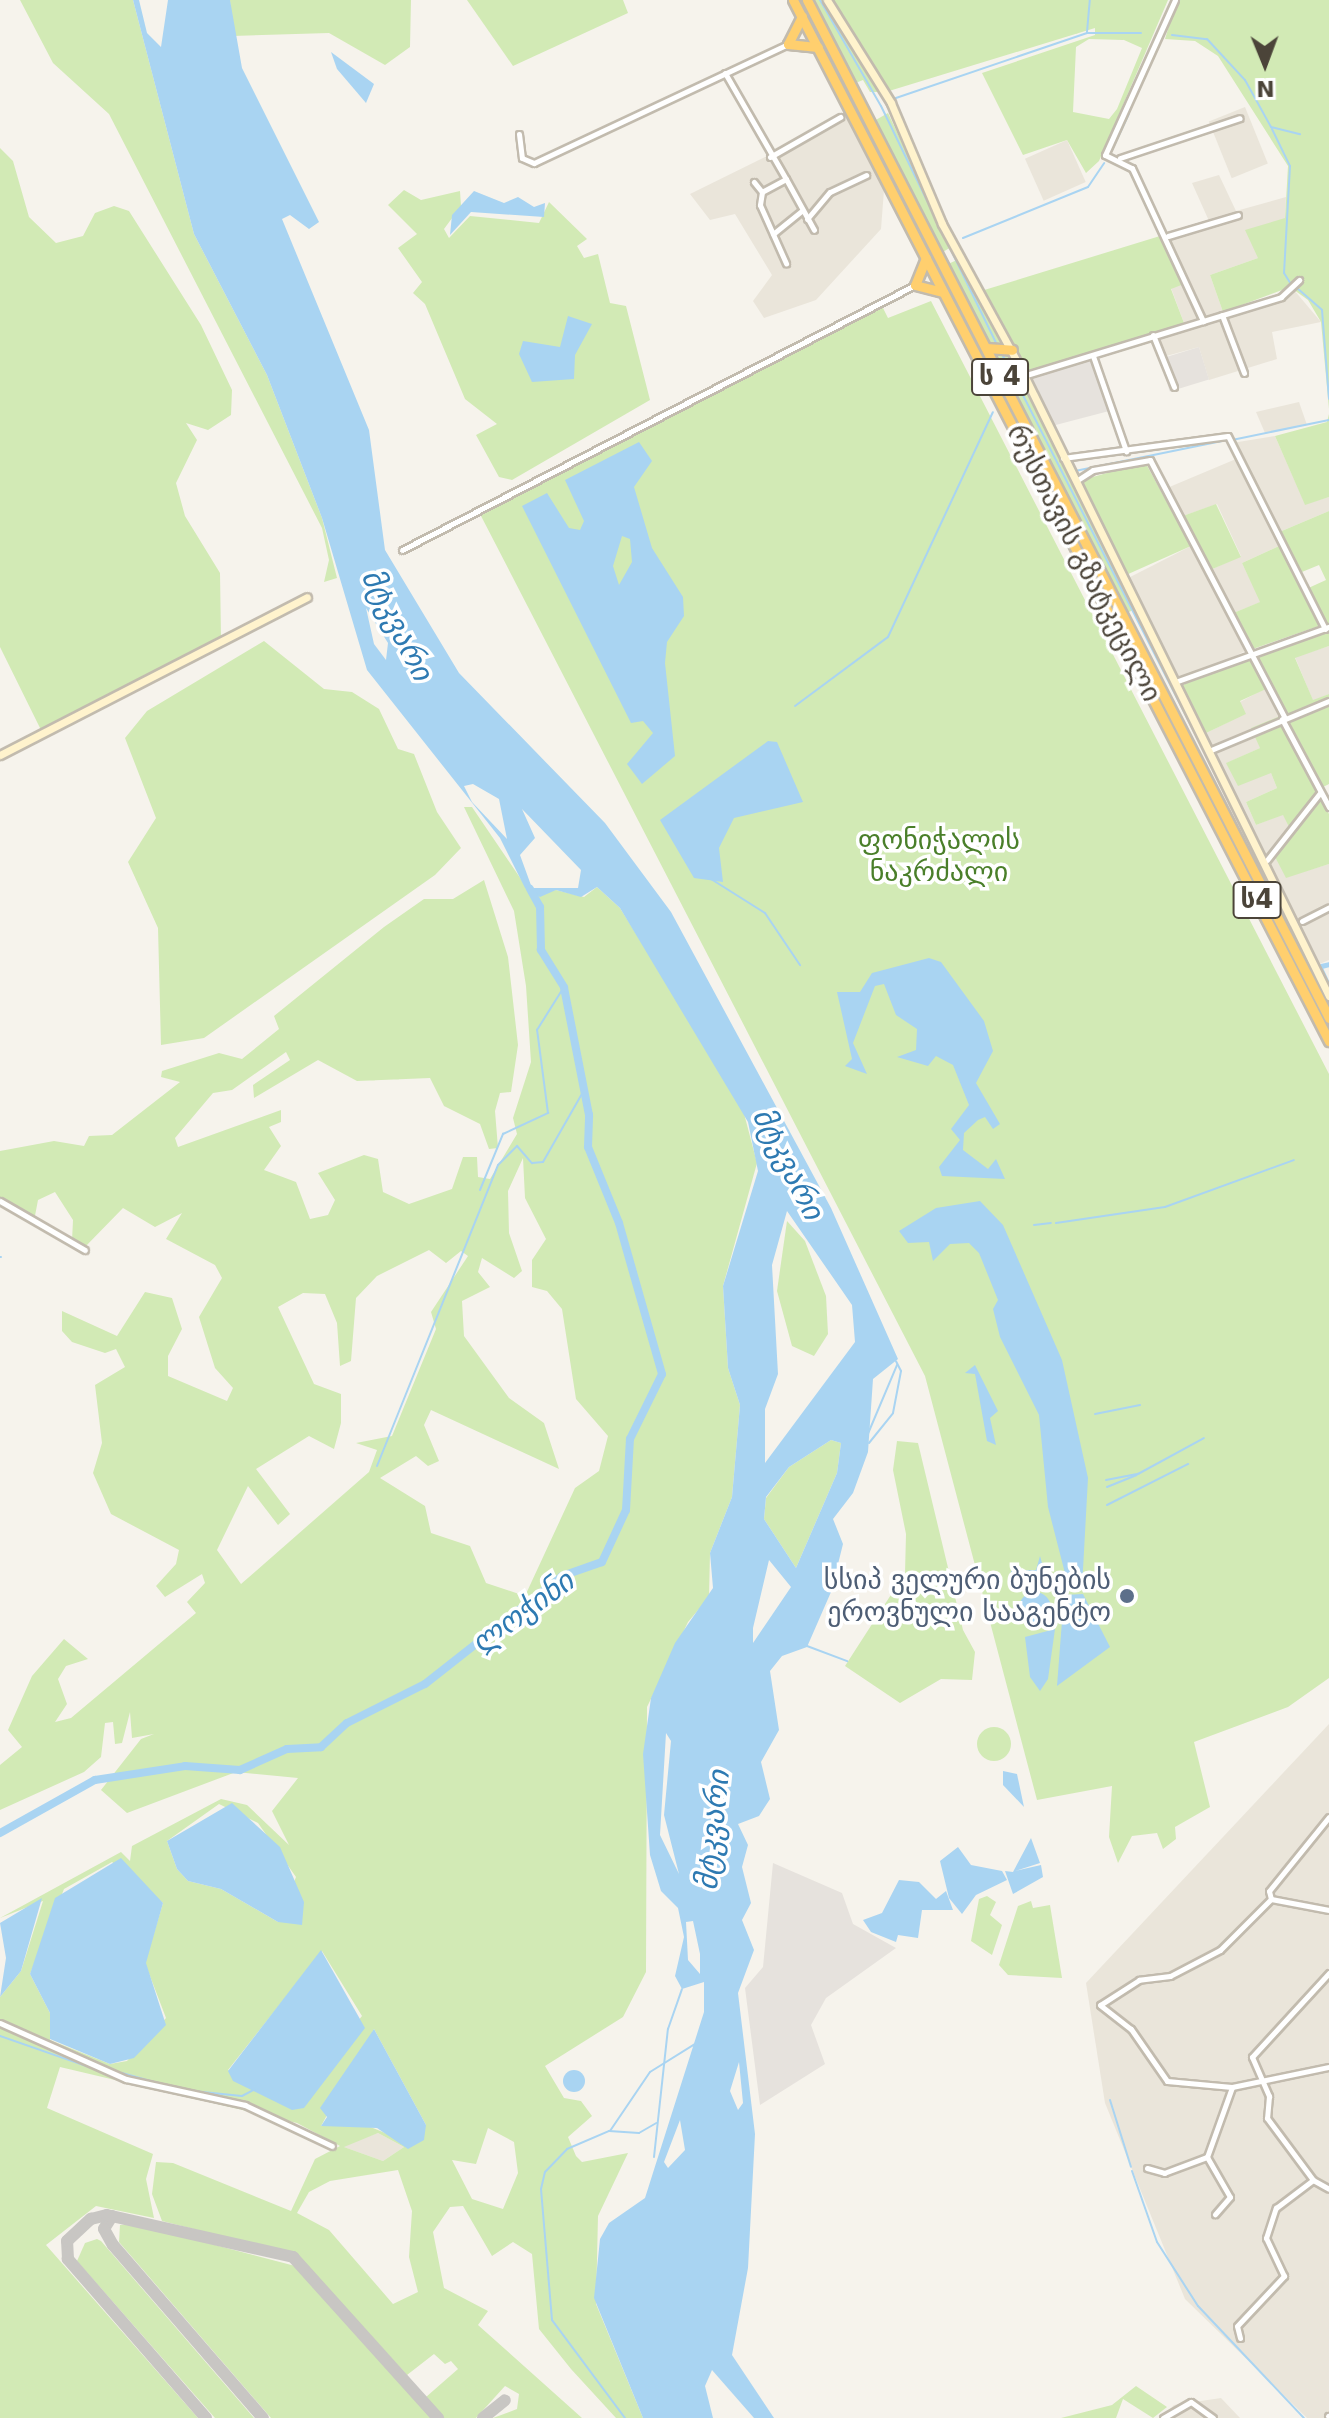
<!DOCTYPE html>
<meta charset="utf-8">
<style>
body{margin:0}
#map{position:relative;width:1329px;height:2418px;overflow:hidden;background:#f6f3ec;font-family:"DejaVu Sans","Noto Sans Georgian",sans-serif}
div>[style]{position:absolute}
.residential>*{inset:0;background:#eae5da;transform-origin:0 0}
.industrial>*{inset:0;background:#e6e2dd;transform-origin:0 0}
.green>*{inset:0;background:#d2eab5}
.round{border-radius:50%}
.water>*{inset:0;background:#a9d4f2}
.stream>*{height:2px;margin:-1px;padding:0 1px;transform-origin:1px;border-radius:1px;background:#a9d4f2}
.canal>*{height:5px;margin:-2.5px;padding:0 2.5px;transform-origin:2.5px;border-radius:2.5px;background:#a9d4f2}
.river>*{height:8px;margin:-4px;padding:0 4px;transform-origin:4px;border-radius:4px;background:#a9d4f2}
.taxiway>*{height:12px;margin:-6px;padding:0 6px;transform-origin:6px;border-radius:6px;background:#c8c6c3}
.roads{filter:drop-shadow(2px 0 #c2bbae) drop-shadow(-2px 0 #c2bbae) drop-shadow(0 2px #c2bbae) drop-shadow(0 -2px #c2bbae)}
.street>*{height:5px;margin:-2.5px;padding:0 2.5px;transform-origin:2.5px;border-radius:2.5px;background:#fff}
.secondary>*{height:7px;margin:-3.5px;padding:0 3.5px;transform-origin:3.5px;border-radius:3.5px;background:#fff3cd}
.highway>*{height:9px;margin:-4.5px;padding:0 4.5px;transform-origin:4.5px;border-radius:4.5px;background:#ffcf6e}
.dots>*{width:22px;height:22px;translate:-50% -50%;box-sizing:border-box;border:4px solid #fff;border-radius:50%}
span{translate:-50% -50%;white-space:nowrap;text-align:center;line-height:1.15;-webkit-text-stroke:7px #fff;paint-order:stroke}
.shield-label span{padding:2px 6px;background:#fff;border:2px solid;border-radius:6px;-webkit-text-stroke-width:0}
.shield-label{font-size:26px;color:#4b4439;font-weight:700}
.street-label{font-size:28px;color:#4b4439}
.park-label{font-size:28px;color:#4a7f2a}
.service-label{font-size:28px;color:#4e5e75}
.right{translate:-100% -50%;text-align:right}
.water-label{font-size:30px;color:#2e7ab2;font-style:italic}
.north{position:absolute;left:1225px;top:24px;width:80px;height:80px;-webkit-text-stroke:6px #fff;paint-order:stroke;rotate:179deg;font-size:22px;font-weight:700;line-height:32px;text-align:center;color:#4b4439}
.north::after{content:'';display:block;margin:auto;width:28px;height:36px;background:#4b4439;clip-path:polygon(50% 0,100% 100%,50% 72%,0 100%)}
</style>
<div id="map">
<div class="residential">
<i style="left:1245px;top:107px;width:61px;height:39px;rotate:68deg"></i>
<i style="clip-path:polygon(846px 117px,884px 190px,881px 229px,816px 300px,764px 318px,753px 301px,772px 275px,735px 214px,710px 220px,690px 194px)"></i>
<i style="left:1067px;top:140px;width:46px;height:46px;rotate:66deg"></i>
<i style="clip-path:polygon(1219px 175px,1236px 211px,1286px 197px,1285px 218px,1258px 258px,1210px 275px,1223px 312px,1184px 323px,1171px 288px,1184px 283px,1160px 236px,1209px 221px,1192px 183px)"></i>
<i style="clip-path:polygon(1294px 290px,1321px 322px,1272px 332px,1277px 359px,1209px 380px,1199px 347px,1159px 358px,1151px 340px)"></i>
<i style="clip-path:polygon(1299px 402px,1307px 425px,1265px 433px,1256px 412px)"></i>
<i style="clip-path:polygon(1275px 436px,1305px 504px,1329px 497px,1329px 511px,1277px 533px,1232px 443px)"></i>
<i style="clip-path:polygon(1236px 459px,1279px 546px,1242px 563px,1261px 602px,1231px 614px,1210px 570px,1241px 556px,1217px 504px,1180px 517px,1167px 488px)"></i>
<i style="left:1191px;top:546px;width:118px;height:71px;rotate:63deg"></i>
<i style="clip-path:polygon(1329px 646px,1329px 694px,1313px 701px,1295px 657px)"></i>
<i style="clip-path:polygon(1266px 688px,1280px 716px,1260px 748px,1227px 763px,1271px 773px,1277px 788px,1246px 802px,1256px 825px,1283px 814px,1290px 829px,1286px 877px,1329px 864px,1329px 960px,1317px 965px,1204px 734px,1245px 714px,1240px 702px)"></i>
<i style="clip-path:polygon(1329px 1724px,1329px 2418px,1307px 2418px,1185px 2299px,1105px 2103px,1086px 1983px)"></i>
<i style="clip-path:polygon(378px 2133px,404px 2147px,383px 2161px,341px 2146px)"></i>
<i style="clip-path:polygon(1221px 2398px,1240px 2418px,1161px 2418px,1174px 2405px)"></i>
</div>
<div class="industrial">
<i style="left:1199px;top:347px;width:34px;height:41px;rotate:73deg"></i>
<i style="clip-path:polygon(1091px 357px,1113px 410px,1048px 427px,1026px 378px)"></i>
<i style="clip-path:polygon(773px 1863px,842px 1893px,853px 1924px,896px 1948px,826px 1998px,811px 2025px,825px 2064px,760px 2105px,745px 1988px,763px 1967px)"></i>
</div>
<div class="green">
<i style="clip-path:polygon(20px 0,133px 0,194px 234px,267px 375px,322px 518px,337px 578px,324px 582px,329px 560px,322px 528px,109px 114px,53px 63px)"></i>
<i style="clip-path:polygon(230px 0,411px 0,410px 47px,385px 65px,329px 33px,232px 36px)"></i>
<i style="clip-path:polygon(467px 0,623px 0,628px 13px,513px 66px)"></i>
<i style="clip-path:polygon(810px 0,823px 0,880px 92px,870px 92px,863px 80px,853px 84px)"></i>
<i style="clip-path:polygon(evenodd,831px 0,1168px 0,1099px 161px,1086px 173px,1067px 140px,1023px 155px,982px 73px,1095px 35px,1095px 28px,889px 91px,831px 0,1124px 40px,1142px 48px,1117px 109px,1109px 119px,1073px 112px,1076px 47px,1089px 39px,1124px 40px)"></i>
<i style="clip-path:polygon(1177px 0,1329px 0,1329px 409px,1321px 322px,1308px 300px,1290px 287px,1223px 312px,1210px 275px,1258px 258px,1245px 230px,1285px 218px,1288px 166px,1218px 56px,1195px 41px,1165px 39px)"></i>
<i style="clip-path:polygon(888px 113px,951px 247px,943px 252px,948px 264px,957px 260px,1014px 362px,1135px 609px,1125px 614px,874px 121px)"></i>
<i style="clip-path:polygon(0 148px,13px 161px,29px 217px,56px 243px,83px 236px,95px 213px,114px 206px,129px 211px,201px 325px,232px 390px,231px 415px,208px 430px,186px 423px,197px 440px,176px 483px,185px 516px,220px 573px,221px 639px,41px 730px,0 647px)"></i>
<i style="clip-path:polygon(404px 190px,421px 200px,460px 191px,461px 206px,444px 229px,449px 238px,470px 216px,539px 223px,549px 202px,587px 239px,577px 246px,584px 258px,598px 254px,610px 303px,626px 306px,650px 400px,512px 480px,499px 477px,476px 435px,497px 424px,465px 399px,425px 304px,413px 293px,422px 282px,398px 248px,417px 234px,388px 205px)"></i>
<i style="clip-path:polygon(1160px 236px,1184px 284px,1171px 289px,1184px 323px,1024px 374px,981px 291px)"></i>
<i style="clip-path:polygon(931px 301px,1329px 1074px,1329px 1678px,1288px 1707px,1194px 1742px,1210px 1807px,1175px 1827px,1176px 1839px,1163px 1849px,1157px 1833px,1132px 1836px,1118px 1863px,1109px 1837px,1112px 1786px,1037px 1800px,925px 1376px,480px 514px,881px 304px,888px 318px)"></i>
<i style="clip-path:polygon(1329px 414px,1329px 497px,1305px 505px,1275px 436px,1327px 422px)"></i>
<i style="clip-path:polygon(1145px 462px,1191px 546px,1126px 575px,1079px 481px)"></i>
<i style="clip-path:polygon(1216px 504px,1241px 557px,1210px 570px,1180px 517px)"></i>
<i style="clip-path:polygon(1329px 511px,1329px 624px,1323px 626px,1304px 590px,1326px 580px,1319px 565px,1297px 574px,1277px 533px)"></i>
<i style="clip-path:polygon(1279px 546px,1319px 626px,1250px 650px,1231px 614px,1260px 602px,1242px 563px)"></i>
<i style="clip-path:polygon(1329px 629px,1329px 646px,1295px 658px,1313px 700px,1329px 694px,1329px 784px,1317px 790px,1329px 814px,1329px 864px,1286px 878px,1272px 851px,1290px 829px,1283px 815px,1256px 825px,1246px 802px,1277px 788px,1271px 773px,1238px 786px,1226px 763px,1260px 748px,1251px 728px,1280px 716px,1266px 689px,1240px 701px,1246px 714px,1204px 734px,1179px 687px,1252px 652px)"></i>
<i style="clip-path:polygon(264px 641px,324px 689px,352px 692px,379px 709px,398px 749px,414px 754px,437px 812px,461px 848px,435px 875px,204px 1038px,161px 1045px,158px 928px,128px 862px,156px 818px,125px 738px,147px 711px)"></i>
<i style="clip-path:polygon(evenodd,464px 807px,472px 807px,531px 894px,556px 890px,584px 897px,597px 887px,620px 908px,741px 1102px,757px 1163px,723px 1286px,728px 1368px,740px 1405px,732px 1497px,710px 1553px,709px 1597px,688px 1622px,647px 1707px,646px 1972px,623px 2017px,545px 2066px,564px 2098px,581px 2101px,592px 2116px,568px 2137px,576px 2156px,582px 2162px,628px 2153px,598px 2216px,596px 2304px,643px 2418px,616px 2418px,571px 2369px,539px 2329px,532px 2254px,513px 2242px,492px 2256px,463px 2206px,450px 2207px,433px 2232px,444px 2288px,488px 2311px,478px 2325px,582px 2418px,493px 2418px,517px 2409px,519px 2394px,505px 2386px,476px 2418px,444px 2418px,426px 2397px,458px 2369px,451px 2361px,445px 2364px,434px 2354px,407px 2375px,297px 2255px,162px 2221px,152px 2194px,156px 2162px,173px 2163px,291px 2211px,315px 2159px,340px 2146px,297px 2123px,60px 2067px,47px 2108px,153px 2154px,146px 2179px,154px 2218px,96px 2206px,46px 2245px,198px 2418px,0 2418px,0 1997px,21px 1971px,43px 1901px,0 1918px,121px 1852px,130px 1861px,132px 1846px,221px 1799px,247px 1805px,289px 1845px,272px 1811px,298px 1778px,236px 1772px,127px 1813px,101px 1790px,141px 1739px,154px 1734px,132px 1738px,130px 1712px,122px 1743px,115px 1744px,113px 1722px,105px 1723px,101px 1757px,84px 1772px,0 1810px,0 1765px,22px 1747px,8px 1730px,32px 1676px,64px 1639px,88px 1659px,66px 1666px,58px 1679px,67px 1704px,55px 1722px,71px 1718px,196px 1613px,187px 1602px,205px 1583px,202px 1574px,165px 1597px,156px 1586px,176px 1564px,179px 1550px,111px 1514px,93px 1473px,102px 1443px,95px 1385px,125px 1367px,116px 1349px,105px 1353px,72px 1342px,62px 1331px,62px 1311px,117px 1336px,145px 1292px,172px 1298px,182px 1329px,168px 1356px,168px 1376px,227px 1401px,233px 1388px,215px 1368px,199px 1317px,222px 1278px,215px 1265px,166px 1239px,182px 1213px,155px 1227px,123px 1208px,84px 1248px,72px 1241px,73px 1220px,55px 1192px,38px 1200px,34px 1221px,0 1198px,0 1151px,54px 1141px,84px 1146px,89px 1136px,112px 1135px,180px 1082px,161px 1077px,162px 1071px,219px 1053px,242px 1059px,279px 1029px,274px 1016px,384px 927px,424px 899px,453px 899px,484px 880px,508px 957px,518px 1045px,511px 1092px,500px 1093px,495px 1111px,498px 1148px,489px 1149px,480px 1124px,444px 1106px,430px 1078px,357px 1081px,318px 1060px,254px 1098px,253px 1085px,290px 1060px,286px 1052px,232px 1090px,213px 1093px,175px 1138px,178px 1147px,281px 1110px,281px 1122px,269px 1127px,281px 1146px,264px 1170px,296px 1182px,310px 1219px,328px 1215px,335px 1200px,318px 1173px,364px 1155px,378px 1159px,383px 1192px,409px 1204px,452px 1189px,463px 1157px,477px 1157px,478px 1177px,490px 1179px,517px 1134px,513px 1118px,531px 1062px,526px 986px,514px 911px,464px 807px,523px 1158px,525px 1198px,546px 1239px,532px 1260px,532px 1287px,547px 1291px,562px 1309px,576px 1399px,608px 1436px,599px 1471px,575px 1488px,525px 1596px,486px 1583px,470px 1546px,431px 1533px,425px 1506px,380px 1478px,416px 1456px,428px 1466px,439px 1461px,424px 1425px,431px 1410px,559px 1469px,544px 1423px,509px 1398px,464px 1336px,462px 1301px,490px 1287px,478px 1272px,482px 1258px,514px 1278px,522px 1271px,509px 1233px,508px 1191px,523px 1158px,464px 807px,429px 1250px,446px 1263px,461px 1251px,468px 1256px,431px 1312px,436px 1329px,392px 1436px,356px 1443px,377px 1450px,369px 1472px,241px 1584px,217px 1550px,248px 1486px,278px 1525px,290px 1514px,256px 1469px,309px 1436px,334px 1449px,341px 1423px,341px 1394px,314px 1384px,278px 1307px,303px 1293px,325px 1294px,337px 1323px,340px 1366px,351px 1361px,356px 1298px,377px 1276px,429px 1250px,464px 807px,219px 1804px,258px 1823px,296px 1877px,278px 1922px,221px 1889px,188px 1881px,177px 1869px,167px 1841px,219px 1804px,464px 807px,112px 1862px,163px 1903px,145px 1963px,166px 2018px,127px 2061px,110px 2064px,50px 2040px,50px 2013px,30px 1974px,64px 1889px,112px 1862px,464px 807px,322px 1951px,362px 2016px,287px 2105px,228px 2070px,322px 1951px,464px 807px,374px 2029px,426px 2125px,400px 2139px,368px 2126px,321px 2126px,374px 2029px,464px 807px,488px 2128px,514px 2142px,518px 2173px,503px 2209px,472px 2199px,452px 2160px,476px 2164px,488px 2128px,464px 807px,378px 2133px,404px 2147px,383px 2161px,344px 2147px,378px 2133px,464px 807px,398px 2170px,412px 2211px,409px 2257px,418px 2292px,393px 2304px,329px 2230px,297px 2213px,309px 2192px,330px 2181px,398px 2170px)"></i>
<i style="clip-path:polygon(787px 1221px,805px 1241px,826px 1296px,828px 1334px,814px 1356px,792px 1346px,777px 1291px)"></i>
<i style="clip-path:polygon(831px 1440px,841px 1443px,837px 1473px,796px 1568px,764px 1519px,766px 1498px,789px 1467px)"></i>
<i style="clip-path:polygon(897px 1441px,918px 1443px,963px 1630px,975px 1652px,972px 1680px,941px 1679px,900px 1703px,845px 1666px,905px 1573px,906px 1534px,893px 1470px)"></i>
<i class="round" style="left:977px;top:1727px;width:34px;height:34px"></i>
<i style="clip-path:polygon(987px 1896px,996px 1902px,990px 1915px,1002px 1925px,992px 1955px,971px 1941px,979px 1899px)"></i>
<i style="clip-path:polygon(1031px 1901px,1033px 1908px,1050px 1905px,1062px 1978px,1008px 1975px,999px 1965px,1018px 1906px)"></i>
<i style="clip-path:polygon(135px 2224px,299px 2267px,431px 2418px,271px 2418px,119px 2242px,120px 2225px)"></i>
<i style="clip-path:polygon(97px 2239px,101px 2241px,254px 2418px,215px 2418px,77px 2261px,85px 2243px)"></i>
<i style="clip-path:polygon(1136px 2386px,1167px 2407px,1153px 2418px,1123px 2399px,1116px 2418px,1061px 2418px,1112px 2405px)"></i>
</div>
<div class="water">
<i style="clip-path:polygon(evenodd,133px 0,139px 0,147px 33px,161px 47px,168px 0,230px 0,242px 68px,319px 222px,309px 229px,290px 215px,282px 219px,369px 430px,385px 550px,459px 673px,605px 823px,671px 912px,831px 1208px,898px 1359px,873px 1379px,868px 1452px,853px 1493px,833px 1519px,843px 1544px,831px 1592px,807px 1647px,782px 1656px,770px 1671px,779px 1730px,761px 1762px,770px 1799px,759px 1816px,738px 1824px,748px 1845px,742px 1867px,751px 1903px,742px 1920px,754px 1950px,738px 1993px,755px 2134px,748px 2268px,732px 2355px,774px 2418px,754px 2418px,712px 2370px,705px 2386px,713px 2418px,643px 2418px,594px 2298px,600px 2239px,609px 2223px,645px 2198px,704px 2012px,704px 1982px,682px 1989px,675px 1976px,684px 1937px,678px 1908px,661px 1891px,650px 1855px,643px 1754px,651px 1698px,675px 1643px,713px 1588px,710px 1553px,732px 1497px,740px 1405px,728px 1368px,723px 1286px,758px 1171px,748px 1122px,620px 908px,597px 887px,581px 897px,556px 890px,540px 897px,525px 888px,500px 838px,367px 670px,322px 518px,267px 375px,194px 234px,133px 0,366px 608px,388px 643px,386px 660px,374px 644px,366px 608px,133px 0,473px 784px,499px 799px,507px 839px,472px 802px,464px 786px,473px 784px,133px 0,522px 809px,581px 870px,578px 888px,532px 888px,520px 855px,535px 838px,522px 809px,133px 0,787px 1211px,852px 1305px,855px 1342px,765px 1463px,765px 1409px,778px 1374px,772px 1265px,787px 1211px,133px 0,831px 1440px,841px 1443px,837px 1473px,796px 1568px,764px 1519px,766px 1497px,789px 1467px,831px 1440px,133px 0,769px 1560px,791px 1587px,753px 1643px,753px 1628px,769px 1560px,133px 0,666px 1733px,671px 1741px,664px 1815px,679px 1874px,660px 1835px,666px 1733px,133px 0,693px 1921px,700px 1954px,700px 1974px,688px 1960px,686px 1922px,693px 1921px,133px 0,739px 2062px,743px 2103px,738px 2110px,730px 2091px,739px 2062px,133px 0,680px 2120px,685px 2150px,668px 2168px,664px 2162px,680px 2120px)"></i>
<i style="clip-path:polygon(331px 52px,374px 84px,366px 103px,337px 69px)"></i>
<i style="clip-path:polygon(474px 191px,504px 203px,518px 197px,534px 207px,545px 203px,544px 217px,471px 212px,450px 235px,452px 215px)"></i>
<i style="clip-path:polygon(568px 316px,592px 324px,575px 355px,574px 379px,532px 382px,519px 354px,523px 341px,560px 347px)"></i>
<i style="clip-path:polygon(evenodd,639px 442px,652px 461px,634px 487px,652px 548px,683px 597px,684px 616px,667px 642px,665px 663px,675px 756px,642px 784px,627px 764px,653px 733px,643px 721px,631px 723px,522px 506px,547px 493px,569px 528px,580px 530px,584px 521px,565px 480px,639px 442px,622px 536px,630px 539px,632px 562px,619px 585px,613px 566px,622px 536px)"></i>
<i style="clip-path:polygon(768px 741px,777px 742px,803px 802px,734px 818px,719px 848px,723px 882px,694px 878px,660px 820px)"></i>
<i style="clip-path:polygon(929px 958px,941px 962px,984px 1021px,993px 1051px,976px 1083px,1000px 1124px,993px 1129px,985px 1117px,978px 1120px,964px 1133px,963px 1150px,988px 1169px,996px 1159px,1005px 1179px,942px 1176px,939px 1167px,960px 1140px,951px 1129px,969px 1105px,953px 1065px,936px 1056px,928px 1066px,897px 1057px,916px 1050px,917px 1029px,896px 1015px,884px 984px,875px 986px,853px 1043px,867px 1074px,845px 1066px,852px 1059px,837px 992px,860px 992px,872px 973px)"></i>
<i style="clip-path:polygon(980px 1201px,1003px 1225px,1062px 1360px,1088px 1478px,1082px 1588px,1068px 1585px,1048px 1507px,1039px 1415px,1000px 1337px,993px 1309px,998px 1300px,979px 1253px,969px 1243px,950px 1244px,933px 1261px,929px 1242px,908px 1243px,899px 1231px,936px 1208px)"></i>
<i style="clip-path:polygon(975px 1365px,998px 1411px,990px 1418px,996px 1445px,987px 1441px,975px 1374px,965px 1373px)"></i>
<i style="clip-path:polygon(1040px 1556px,1048px 1584px,1010px 1583px,1011px 1571px,1036px 1570px)"></i>
<i class="round" style="left:1019px;top:1592px;width:32px;height:32px"></i>
<i style="clip-path:polygon(1083px 1594px,1110px 1647px,1057px 1686px,1064px 1595px)"></i>
<i style="clip-path:polygon(1055px 1629px,1048px 1679px,1040px 1691px,1030px 1677px,1025px 1637px)"></i>
<i style="clip-path:polygon(1003px 1771px,1017px 1774px,1024px 1807px,1003px 1785px)"></i>
<i style="clip-path:polygon(232px 1803px,280px 1847px,304px 1902px,302px 1925px,278px 1922px,221px 1889px,188px 1881px,177px 1869px,167px 1841px)"></i>
<i style="clip-path:polygon(1031px 1838px,1040px 1863px,1015px 1871px,1041px 1865px,1043px 1877px,1013px 1894px,1005px 1871px,1013px 1872px)"></i>
<i style="clip-path:polygon(958px 1847px,971px 1865px,1002px 1871px,1007px 1880px,976px 1895px,962px 1914px,949px 1898px,940px 1861px)"></i>
<i style="clip-path:polygon(121px 1858px,163px 1903px,146px 1963px,166px 2025px,134px 2058px,110px 2064px,50px 2039px,50px 2013px,30px 1974px,55px 1898px)"></i>
<i style="clip-path:polygon(899px 1880px,919px 1882px,936px 1899px,946px 1891px,953px 1910px,922px 1910px,918px 1938px,898px 1935px,896px 1942px,871px 1932px,863px 1920px,882px 1913px)"></i>
<i style="clip-path:polygon(42px 1898px,21px 1971px,0 1997px,6px 1958px,0 1923px)"></i>
<i style="clip-path:polygon(321px 1950px,365px 2028px,304px 2108px,292px 2110px,233px 2081px,228px 2071px)"></i>
<i style="clip-path:polygon(374px 2029px,426px 2125px,424px 2140px,408px 2149px,377px 2128px,321px 2126px,327px 2117px,320px 2108px)"></i>
<i class="round" style="left:563px;top:2070px;width:22px;height:22px"></i>
</div>
<div class="stream">
<i style="left:820px;top:0;width:122px;rotate:60.1deg"></i>
<i style="left:881px;top:106px;width:266px;rotate:64.1deg"></i>
<i style="left:1172px;top:14px;width:16px;rotate:-63deg"></i>
<i style="left:1087px;top:32px;width:32px;rotate:-85deg"></i>
<i style="left:1172px;top:35px;width:35px;rotate:7deg"></i>
<i style="left:1207px;top:39px;width:56px;rotate:47.2deg"></i>
<i style="left:1245px;top:80px;width:54px;rotate:61deg"></i>
<i style="left:1271px;top:127px;width:30px;rotate:14deg"></i>
<i style="left:893px;top:99px;width:205px;rotate:-18.8deg"></i>
<i style="left:1087px;top:33px;width:54px"></i>
<i style="left:1272px;top:129px;width:41px;rotate:64.1deg"></i>
<i style="left:1290px;top:166px;width:107px;rotate:93.2deg"></i>
<i style="left:1284px;top:273px;width:13px;rotate:58deg"></i>
<i style="left:1112px;top:150px;width:40px;rotate:-65deg"></i>
<i style="left:963px;top:238px;width:135px;rotate:-22.2deg"></i>
<i style="left:1088px;top:187px;width:29px;rotate:-56deg"></i>
<i style="left:1297px;top:288px;width:33px;rotate:41deg"></i>
<i style="left:1322px;top:310px;width:89px;rotate:85.5deg"></i>
<i style="left:1002px;top:354px;width:518px;rotate:63.04deg"></i>
<i style="left:1232px;top:440px;width:99px;rotate:-11.7deg"></i>
<i style="left:1075px;top:471px;width:150px;rotate:-11.5deg"></i>
<i style="left:795px;top:706px;width:116px;rotate:-36.6deg"></i>
<i style="left:888px;top:637px;width:248px;rotate:-65deg"></i>
<i style="left:711px;top:879px;width:64px;rotate:32.2deg"></i>
<i style="left:765px;top:913px;width:63px;rotate:56.1deg"></i>
<i style="left:1321px;top:966px;width:19px;rotate:65deg"></i>
<i style="left:480px;top:1190px;width:61px;rotate:-67.7deg"></i>
<i style="left:503px;top:1134px;width:50px;rotate:-25deg"></i>
<i style="left:548px;top:1113px;width:84px;rotate:-97.5deg"></i>
<i style="left:537px;top:1030px;width:51px;rotate:-57.9deg"></i>
<i style="left:1056px;top:1223px;width:110px;rotate:-8.4deg"></i>
<i style="left:1165px;top:1207px;width:137px;rotate:-20deg"></i>
<i style="left:1034px;top:1225px;width:17px;rotate:-7deg"></i>
<i style="left:0;top:1257px;width:1px"></i>
<i style="left:1095px;top:1414px;width:46px;rotate:-11.3deg"></i>
<i style="left:867px;top:1436px;width:77px;rotate:-67.1deg"></i>
<i style="left:869px;top:1443px;width:38px;rotate:-51deg"></i>
<i style="left:893px;top:1413px;width:43px;rotate:-79.2deg"></i>
<i style="left:901px;top:1371px;width:11px;rotate:-117deg"></i>
<i style="left:377px;top:1466px;width:324px;rotate:-68.1deg"></i>
<i style="left:498px;top:1165px;width:27px;rotate:-45deg"></i>
<i style="left:517px;top:1146px;width:23px;rotate:49deg"></i>
<i style="left:532px;top:1163px;width:11px;rotate:-5deg"></i>
<i style="left:543px;top:1162px;width:83px;rotate:-60.3deg"></i>
<i style="left:1106px;top:1480px;width:33px;rotate:-11deg"></i>
<i style="left:1138px;top:1474px;width:75px;rotate:-28.6deg"></i>
<i style="left:1107px;top:1487px;width:32px;rotate:-22deg"></i>
<i style="left:1107px;top:1505px;width:91px;rotate:-26.8deg"></i>
<i style="left:807px;top:1646px;width:43px;rotate:20.6deg"></i>
<i style="left:0;top:2036px;width:112px;rotate:19.2deg"></i>
<i style="left:122px;top:2073px;width:48px;rotate:15.8deg"></i>
<i style="left:193px;top:2091px;width:49px;rotate:5.8deg"></i>
<i style="left:242px;top:2096px;width:17px;rotate:-28deg"></i>
<i style="left:1110px;top:2100px;width:70px;rotate:72.6deg"></i>
<i style="left:610px;top:2131px;width:71px;rotate:-55.9deg"></i>
<i style="left:650px;top:2072px;width:57px;rotate:-32deg"></i>
<i style="left:654px;top:2157px;width:129px;rotate:-83.8deg"></i>
<i style="left:668px;top:2029px;width:42px;rotate:-70.7deg"></i>
<i style="left:1132px;top:2171px;width:75px;rotate:70.6deg"></i>
<i style="left:1157px;top:2242px;width:76px;rotate:57.4deg"></i>
<i style="left:1198px;top:2306px;width:154px;rotate:46.6deg"></i>
<i style="left:625px;top:2418px;width:122px;rotate:-126.7deg"></i>
<i style="left:552px;top:2320px;width:131px;rotate:-94.8deg"></i>
<i style="left:541px;top:2189px;width:17px;rotate:-77deg"></i>
<i style="left:545px;top:2172px;width:32px;rotate:-46deg"></i>
<i style="left:567px;top:2149px;width:46px;rotate:-23.2deg"></i>
<i style="left:609px;top:2131px;width:30px;rotate:4deg"></i>
<i style="left:639px;top:2133px;width:20px;rotate:-30deg"></i>
</div>
<div class="canal">
<i style="left:1321px;top:966px;width:8px;rotate:-14deg"></i>
</div>
<div class="river">
<i style="left:0;top:1833px;width:109px;rotate:-29.2deg"></i>
<i style="left:95px;top:1780px;width:91px;rotate:-8.8deg"></i>
<i style="left:185px;top:1766px;width:55px;rotate:4.2deg"></i>
<i style="left:240px;top:1770px;width:51px;rotate:-24.1deg"></i>
<i style="left:287px;top:1749px;width:34px;rotate:-3deg"></i>
<i style="left:321px;top:1747px;width:35px;rotate:-43deg"></i>
<i style="left:347px;top:1723px;width:87px;rotate:-26.6deg"></i>
<i style="left:425px;top:1684px;width:174px;rotate:-38.2deg"></i>
<i style="left:562px;top:1576px;width:42px;rotate:-19.3deg"></i>
<i style="left:602px;top:1562px;width:57px;rotate:-65.2deg"></i>
<i style="left:626px;top:1510px;width:71px;rotate:-86.8deg"></i>
<i style="left:630px;top:1439px;width:72px;rotate:-63.8deg"></i>
<i style="left:662px;top:1374px;width:157px;rotate:-105.9deg"></i>
<i style="left:619px;top:1223px;width:82px;rotate:-112.2deg"></i>
<i style="left:588px;top:1147px;width:32px;rotate:-88deg"></i>
<i style="left:589px;top:1115px;width:130px;rotate:-101.1deg"></i>
<i style="left:564px;top:987px;width:44px;rotate:-121.9deg"></i>
<i style="left:541px;top:950px;width:43px;rotate:-91.3deg"></i>
<i style="left:540px;top:907px;width:21px;rotate:-119deg"></i>
</div>
<div class="taxiway">
<i style="left:112px;top:2216px;width:15px;rotate:122deg"></i>
<i style="left:104px;top:2229px;width:18px;rotate:61deg"></i>
<i style="left:113px;top:2245px;width:229px;rotate:49.1deg"></i>
<i style="left:206px;top:2418px;width:211px;rotate:-131deg"></i>
<i style="left:68px;top:2259px;width:18px;rotate:-93deg"></i>
<i style="left:67px;top:2241px;width:33px;rotate:-43deg"></i>
<i style="left:91px;top:2219px;width:16px;rotate:-14deg"></i>
<i style="left:107px;top:2215px;width:191px;rotate:12.7deg"></i>
<i style="left:293px;top:2257px;width:217px;rotate:48deg"></i>
<i style="left:483px;top:2418px;width:28px;rotate:-39deg"></i>
</div>
<div class="roads">
<div class="street">
<i style="left:1175px;top:0;width:170px;rotate:114.3deg"></i>
<i style="left:1105px;top:155px;width:30px;rotate:26deg"></i>
<i style="left:1132px;top:168px;width:169px;rotate:65.1deg"></i>
<i style="left:725px;top:73px;width:122px;rotate:60.1deg"></i>
<i style="left:786px;top:179px;width:27px;rotate:152deg"></i>
<i style="left:762px;top:192px;width:13px;rotate:-129deg"></i>
<i style="left:519px;top:134px;width:24px;rotate:83deg"></i>
<i style="left:522px;top:158px;width:13px;rotate:23deg"></i>
<i style="left:534px;top:163px;width:280px;rotate:-25.1deg"></i>
<i style="left:770px;top:157px;width:81px;rotate:-29.7deg"></i>
<i style="left:1120px;top:158px;width:126px;rotate:-18.4deg"></i>
<i style="left:786px;top:179px;width:58px;rotate:61.2deg"></i>
<i style="left:762px;top:192px;width:13px;rotate:99deg"></i>
<i style="left:760px;top:205px;width:64px;rotate:65.9deg"></i>
<i style="left:807px;top:219px;width:35px;rotate:-50deg"></i>
<i style="left:830px;top:192px;width:40px;rotate:-25deg"></i>
<i style="left:773px;top:234px;width:38px;rotate:-39deg"></i>
<i style="left:1168px;top:236px;width:73px;rotate:-16.7deg"></i>
<i style="left:1222px;top:315px;width:62px;rotate:69.2deg"></i>
<i style="left:1153px;top:335px;width:56px;rotate:68deg"></i>
<i style="left:1093px;top:356px;width:101px;rotate:70.8deg"></i>
<i style="left:1023px;top:376px;width:270px;rotate:-17deg"></i>
<i style="left:1281px;top:297px;width:25px;rotate:-43deg"></i>
<i style="left:1063px;top:458px;width:166px;rotate:-7.6deg"></i>
<i style="left:1228px;top:436px;width:216px;rotate:63.3deg"></i>
<i style="left:1076px;top:481px;width:20px;rotate:-33deg"></i>
<i style="left:1093px;top:470px;width:58px;rotate:-10deg"></i>
<i style="left:1150px;top:460px;width:291px;rotate:62.4deg"></i>
<i style="left:402px;top:550px;width:577px;rotate:-27.32deg"></i>
<i style="left:1175px;top:682px;width:164px;rotate:-19.7deg"></i>
<i style="left:1282px;top:719px;width:100px;rotate:61.9deg"></i>
<i style="left:1211px;top:750px;width:128px;rotate:-22.6deg"></i>
<i style="left:1267px;top:860px;width:85px;rotate:-51.7deg"></i>
<i style="left:1302px;top:921px;width:30px;rotate:-27deg"></i>
<i style="left:0;top:1201px;width:98px;rotate:30deg"></i>
<i style="left:1271px;top:1899px;width:72px;rotate:135deg"></i>
<i style="left:1220px;top:1950px;width:56px;rotate:152.5deg"></i>
<i style="left:1170px;top:1976px;width:31px;rotate:173deg"></i>
<i style="left:1139px;top:1980px;width:46px;rotate:147.3deg"></i>
<i style="left:1100px;top:2005px;width:39px;rotate:38deg"></i>
<i style="left:1131px;top:2029px;width:63px;rotate:55.3deg"></i>
<i style="left:1167px;top:2081px;width:65px;rotate:5.3deg"></i>
<i style="left:1232px;top:2087px;width:99px;rotate:-11.7deg"></i>
<i style="left:1271px;top:1899px;width:8px;rotate:-104deg"></i>
<i style="left:1269px;top:1891px;width:95px;rotate:-51deg"></i>
<i style="left:1271px;top:1899px;width:59px;rotate:10.7deg"></i>
<i style="left:1329px;top:1973px;width:114px;rotate:132.5deg"></i>
<i style="left:1252px;top:2057px;width:43px;rotate:66.4deg"></i>
<i style="left:1269px;top:2096px;width:22px;rotate:95deg"></i>
<i style="left:1267px;top:2118px;width:77px;rotate:53.4deg"></i>
<i style="left:1313px;top:2180px;width:18px;rotate:29deg"></i>
<i style="left:0;top:2023px;width:138px;rotate:24deg"></i>
<i style="left:126px;top:2079px;width:122px;rotate:12.3deg"></i>
<i style="left:245px;top:2105px;width:96px;rotate:25.2deg"></i>
<i style="left:1207px;top:2157px;width:46px;rotate:60.1deg"></i>
<i style="left:1230px;top:2197px;width:23px;rotate:131deg"></i>
<i style="left:1147px;top:2168px;width:18px;rotate:16deg"></i>
<i style="left:1164px;top:2173px;width:46px;rotate:-20.4deg"></i>
<i style="left:1207px;top:2157px;width:74px;rotate:-70.3deg"></i>
<i style="left:1240px;top:2338px;width:12px;rotate:-104deg"></i>
<i style="left:1237px;top:2326px;width:69px;rotate:-46.8deg"></i>
<i style="left:1284px;top:2276px;width:42px;rotate:-115.3deg"></i>
<i style="left:1266px;top:2238px;width:32px;rotate:-72deg"></i>
<i style="left:1276px;top:2208px;width:46px;rotate:-37.1deg"></i>
<i style="left:1328px;top:2416px;width:1px;rotate:45deg"></i>
<i style="left:1163px;top:2418px;width:32px;rotate:-30deg"></i>
<i style="left:1191px;top:2402px;width:27px;rotate:36deg"></i>
</div>
<div class="secondary">
<i style="left:827px;top:0;width:121px;rotate:58.1deg"></i>
<i style="left:891px;top:103px;width:131px;rotate:67.1deg"></i>
<i style="left:942px;top:224px;width:163px;rotate:61.4deg"></i>
<i style="left:1020px;top:367px;width:701px;rotate:63.84deg"></i>
<i style="left:0;top:755px;width:345px;rotate:-27.2deg"></i>
</div>
<div class="highway">
<i style="left:793px;top:0;width:1171px;rotate:62.76deg"></i>
<i style="left:807px;top:0;width:1144px;rotate:62.85deg"></i>
<i style="left:788px;top:44px;width:31px;rotate:-63deg"></i>
<i style="left:788px;top:44px;width:30px;rotate:6deg"></i>
<i style="left:926px;top:258px;width:29px;rotate:112deg"></i>
<i style="left:915px;top:285px;width:29px;rotate:14deg"></i>
<i style="left:986px;top:348px;width:26px;rotate:4deg"></i>
</div>
</div>
<div class="dots">
<i style="left:1127px;top:1596px;background:#5c6f8a"></i>
</div>
<div class="shield-label">
<span style="left:1000px;top:377px">ს 4</span>
<span style="left:1257px;top:900px">ს4</span>
</div>
<div class="street-label">
<span style="left:1084px;top:563px;rotate:63deg">რუსთავის გზატკეცილი</span>
</div>
<div class="park-label">
<span style="left:939px;top:856px">ფონიჭალის<br>ნაკრძალი</span>
</div>
<div class="service-label">
<span class="right" style="left:1111px;top:1596px">სსიპ ველური ბუნების<br>ეროვნული სააგენტო</span>
</div>
<div class="water-label">
<span style="left:397px;top:625px;rotate:63deg">მტკვარი</span>
<span style="left:788px;top:1164px;rotate:63deg">მტკვარი</span>
<span style="left:523px;top:1612px;rotate:-36deg">ლოჭინი</span>
<span style="left:713px;top:1830px;rotate:-84deg">მტკვარი</span>
</div>
<div class="north">N</div>
</div>
